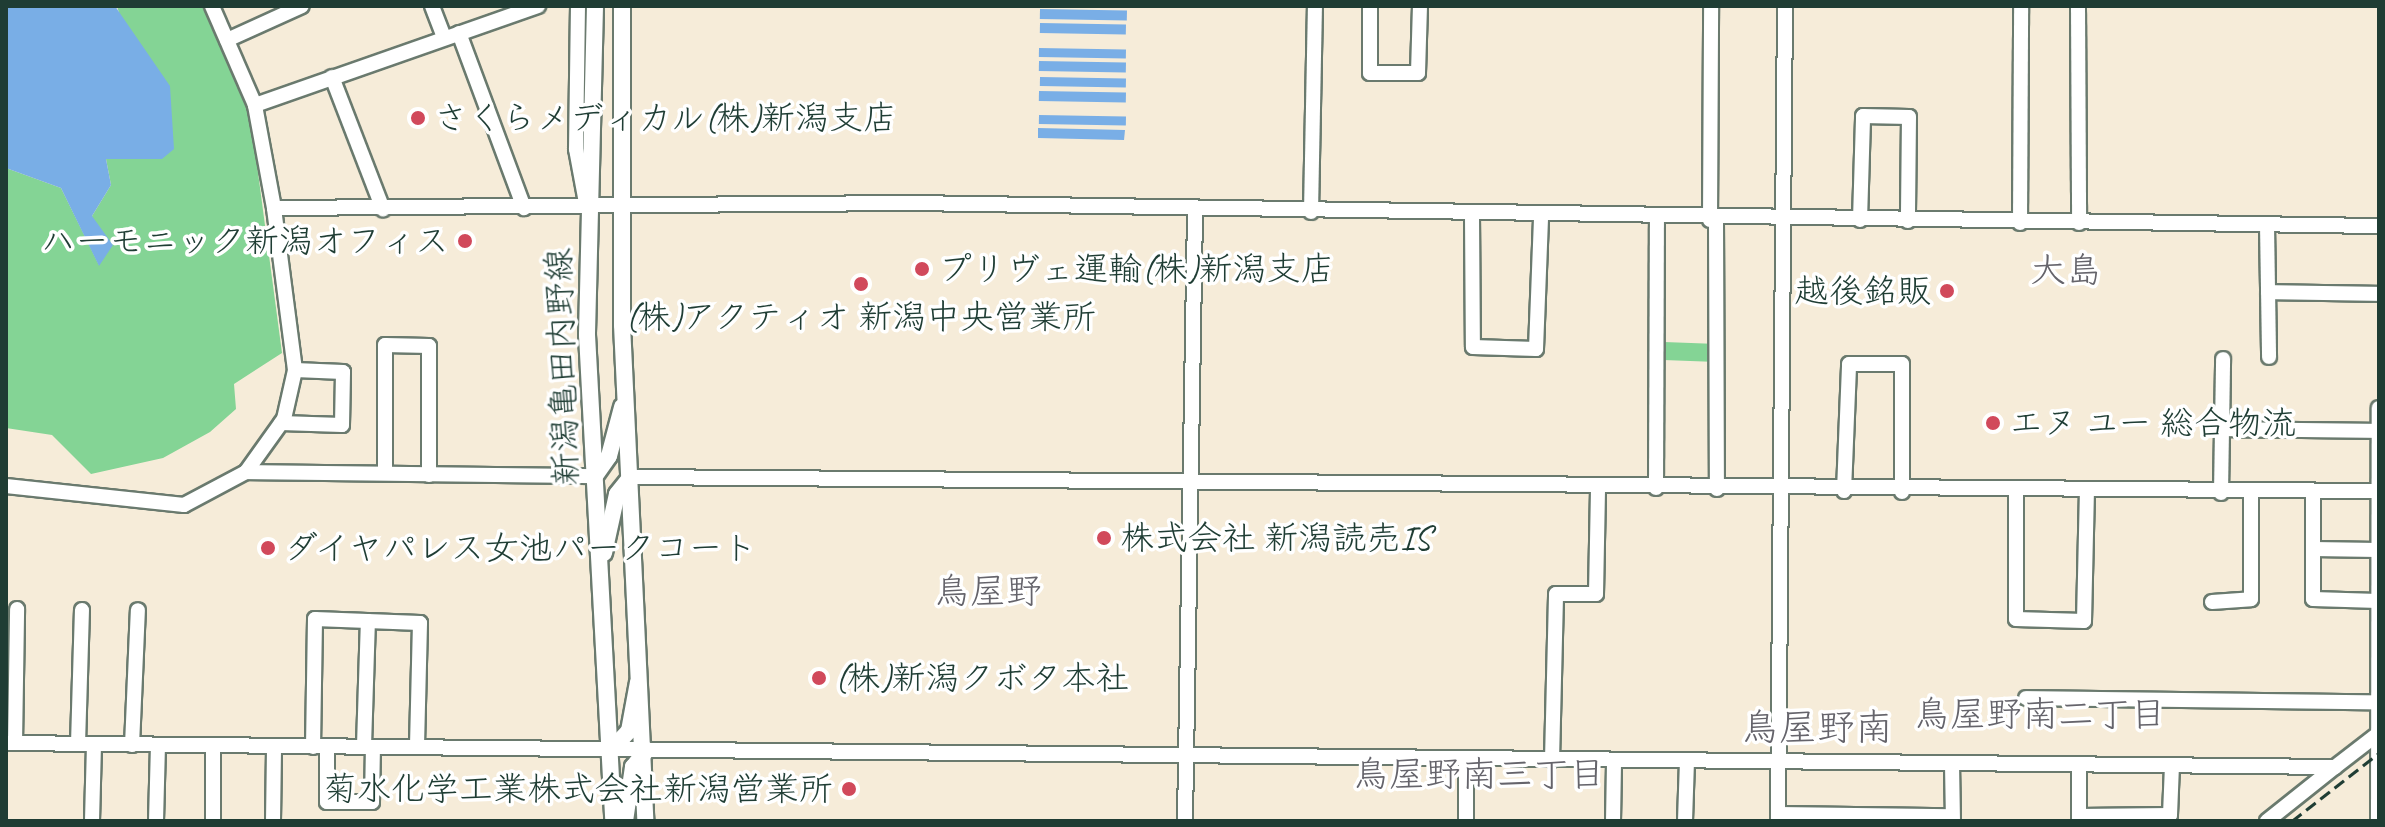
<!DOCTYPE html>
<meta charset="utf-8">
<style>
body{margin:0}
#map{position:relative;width:2385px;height:827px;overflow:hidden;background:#f6ecd9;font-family:Caveat,"Klee One",sans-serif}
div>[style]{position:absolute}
.green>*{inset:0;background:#84d495;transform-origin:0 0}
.water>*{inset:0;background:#79aee6;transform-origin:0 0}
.roads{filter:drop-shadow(2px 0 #6a7a6e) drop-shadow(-2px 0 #6a7a6e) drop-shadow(0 2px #6a7a6e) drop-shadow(0 -2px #6a7a6e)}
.minor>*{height:14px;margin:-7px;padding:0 7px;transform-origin:7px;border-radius:7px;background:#fff}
.major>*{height:16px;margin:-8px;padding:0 8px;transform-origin:8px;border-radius:8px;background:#fff}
.rail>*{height:3px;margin-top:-1.5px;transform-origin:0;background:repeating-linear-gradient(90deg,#1f3d34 0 12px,transparent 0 18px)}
.dots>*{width:22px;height:22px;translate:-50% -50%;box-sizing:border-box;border:4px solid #fff;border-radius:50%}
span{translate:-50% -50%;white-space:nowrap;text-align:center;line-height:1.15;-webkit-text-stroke:7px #fff;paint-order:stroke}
.poi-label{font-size:34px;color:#1f3d34}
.left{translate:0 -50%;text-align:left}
.right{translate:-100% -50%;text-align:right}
.street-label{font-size:34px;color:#1f3d34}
.neighbourhood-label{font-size:36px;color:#65646b}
.quarter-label{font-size:38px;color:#65646b}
.frame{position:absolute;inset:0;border:8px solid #1f3d34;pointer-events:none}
</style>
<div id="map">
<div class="green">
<i style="clip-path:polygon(117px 6px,205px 6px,249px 105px,282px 353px,234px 384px,236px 409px,210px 432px,163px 458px,91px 474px,52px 435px,6px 428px,6px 168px,61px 188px,99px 265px,92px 216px,111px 185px,106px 159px,162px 159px)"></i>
<i style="left:1664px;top:342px;width:47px;height:18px;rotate:2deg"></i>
</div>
<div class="water">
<i style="clip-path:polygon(6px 6px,115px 6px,170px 86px,174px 149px,162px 159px,106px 159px,111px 185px,92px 216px,113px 245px,99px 266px,61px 188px,6px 168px)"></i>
<i style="left:1040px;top:9px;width:87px;height:10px;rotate:1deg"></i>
<i style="left:1040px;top:23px;width:86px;height:10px;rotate:1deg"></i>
<i style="left:1039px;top:48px;width:87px;height:9px;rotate:1deg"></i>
<i style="left:1039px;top:61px;width:87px;height:10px;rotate:1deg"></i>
<i style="left:1040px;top:77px;width:86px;height:9px;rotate:1deg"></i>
<i style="left:1039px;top:91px;width:87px;height:10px;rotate:1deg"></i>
<i style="left:1039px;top:115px;width:87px;height:9px;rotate:1deg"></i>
<i style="clip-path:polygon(1038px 129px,1038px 128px,1125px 130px,1124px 140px,1038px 138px)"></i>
</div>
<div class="roads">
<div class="minor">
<i style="left:432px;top:6px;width:34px;rotate:69deg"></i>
<i style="left:578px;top:6px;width:143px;rotate:90.8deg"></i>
<i style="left:576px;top:149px;width:55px;rotate:79.5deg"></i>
<i style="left:1370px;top:6px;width:67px;rotate:90deg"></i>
<i style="left:1370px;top:73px;width:48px"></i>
<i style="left:1418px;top:73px;width:67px;rotate:-88.3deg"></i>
<i style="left:2078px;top:6px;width:217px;rotate:89.7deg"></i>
<i style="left:459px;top:33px;width:187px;rotate:69.6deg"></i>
<i style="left:227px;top:40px;width:82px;rotate:-24.4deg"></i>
<i style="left:332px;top:77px;width:142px;rotate:68.9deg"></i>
<i style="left:255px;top:105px;width:300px;rotate:-19.3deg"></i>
<i style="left:274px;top:208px;width:637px;rotate:-0.45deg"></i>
<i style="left:911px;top:203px;width:1468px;rotate:0.9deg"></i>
<i style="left:1311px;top:212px;width:206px;rotate:-88.9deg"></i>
<i style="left:1472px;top:216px;width:131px;rotate:89.6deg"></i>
<i style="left:1473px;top:347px;width:63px;rotate:1.8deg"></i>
<i style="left:1536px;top:349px;width:132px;rotate:-87.8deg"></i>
<i style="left:1710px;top:220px;width:214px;rotate:-89.7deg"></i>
<i style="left:1716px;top:220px;width:269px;rotate:89.8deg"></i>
<i style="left:1860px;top:220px;width:104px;rotate:-88.3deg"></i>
<i style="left:1863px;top:116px;width:46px;rotate:1.2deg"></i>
<i style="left:1909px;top:117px;width:104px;rotate:90.6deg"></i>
<i style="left:2020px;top:223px;width:217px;rotate:-89.7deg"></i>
<i style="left:2267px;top:225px;width:132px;rotate:89.1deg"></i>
<i style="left:2268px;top:292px;width:111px;rotate:1deg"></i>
<i style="left:281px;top:423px;width:61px;rotate:1.9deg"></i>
<i style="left:342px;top:425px;width:53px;rotate:-88.9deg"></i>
<i style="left:343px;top:372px;width:48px;rotate:-177.6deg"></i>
<i style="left:2223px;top:429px;width:156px;rotate:0.7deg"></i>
<i style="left:246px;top:472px;width:349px;rotate:0.7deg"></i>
<i style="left:385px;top:473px;width:128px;rotate:-90deg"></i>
<i style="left:385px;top:345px;width:44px;rotate:1.3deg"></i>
<i style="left:429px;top:346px;width:129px;rotate:90deg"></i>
<i style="left:631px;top:477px;width:1748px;rotate:0.46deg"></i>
<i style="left:6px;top:486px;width:179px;rotate:6.1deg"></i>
<i style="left:184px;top:505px;width:70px;rotate:-28deg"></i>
<i style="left:246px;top:472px;width:65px;rotate:-54.4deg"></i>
<i style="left:284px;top:419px;width:50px;rotate:-77.3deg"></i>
<i style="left:295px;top:370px;width:163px;rotate:-97.4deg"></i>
<i style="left:274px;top:208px;width:105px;rotate:-100.5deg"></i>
<i style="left:255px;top:105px;width:108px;rotate:-113.5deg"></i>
<i style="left:1656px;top:488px;width:269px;rotate:-89.8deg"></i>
<i style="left:1844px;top:491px;width:127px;rotate:-87.7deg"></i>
<i style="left:1849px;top:364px;width:53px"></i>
<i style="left:1902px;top:364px;width:128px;rotate:90deg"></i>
<i style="left:2016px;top:491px;width:128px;rotate:90deg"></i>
<i style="left:2016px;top:619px;width:68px;rotate:1.7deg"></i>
<i style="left:2084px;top:621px;width:132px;rotate:-88.7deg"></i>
<i style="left:2221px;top:493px;width:134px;rotate:-89.1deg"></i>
<i style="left:2313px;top:495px;width:104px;rotate:90deg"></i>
<i style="left:2313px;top:599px;width:65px;rotate:1.8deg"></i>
<i style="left:2313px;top:549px;width:65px;rotate:0.9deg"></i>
<i style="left:2212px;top:602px;width:39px;rotate:-4deg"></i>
<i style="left:2251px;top:599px;width:105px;rotate:-90deg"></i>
<i style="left:2026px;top:698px;width:352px;rotate:0.7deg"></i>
<i style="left:6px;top:743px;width:2329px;rotate:0.59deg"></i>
<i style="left:2335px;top:767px;width:56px;rotate:-37.7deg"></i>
<i style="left:15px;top:743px;width:134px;rotate:-89.1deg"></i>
<i style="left:78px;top:744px;width:134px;rotate:-88.3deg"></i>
<i style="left:132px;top:745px;width:135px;rotate:-87.5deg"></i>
<i style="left:364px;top:746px;width:125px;rotate:-88.2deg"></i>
<i style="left:313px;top:747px;width:128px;rotate:-89.1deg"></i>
<i style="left:315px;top:619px;width:105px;rotate:2.2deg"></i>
<i style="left:420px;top:623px;width:123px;rotate:91.4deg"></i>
<i style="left:327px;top:747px;width:55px;rotate:90deg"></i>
<i style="left:327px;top:802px;width:45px"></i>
<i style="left:372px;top:802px;width:55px;rotate:-89deg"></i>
<i style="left:1466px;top:759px;width:62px;rotate:90deg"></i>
<i style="left:1552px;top:760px;width:166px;rotate:-88.6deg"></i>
<i style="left:1556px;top:594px;width:40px"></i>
<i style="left:1596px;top:594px;width:107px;rotate:-88.9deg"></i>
<i style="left:1952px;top:764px;width:57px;rotate:89deg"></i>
<i style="left:1778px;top:814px;width:174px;rotate:0.7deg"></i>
<i style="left:2079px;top:816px;width:91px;rotate:-0.6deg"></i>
<i style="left:2170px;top:815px;width:50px;rotate:-87.7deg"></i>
<i style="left:92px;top:821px;width:76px;rotate:-88.5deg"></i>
<i style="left:156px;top:821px;width:75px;rotate:-88.5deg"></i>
<i style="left:213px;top:821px;width:75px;rotate:-90deg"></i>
<i style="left:273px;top:821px;width:74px;rotate:-89.2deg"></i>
<i style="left:1185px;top:821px;width:611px;rotate:-89.06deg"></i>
<i style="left:1613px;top:821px;width:60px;rotate:-89deg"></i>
<i style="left:1685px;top:821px;width:60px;rotate:-88.1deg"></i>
<i style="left:1778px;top:821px;width:815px;rotate:-89.51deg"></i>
<i style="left:2079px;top:821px;width:56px;rotate:-90deg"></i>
<i style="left:2267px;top:821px;width:87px;rotate:-38.5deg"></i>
<i style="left:2378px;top:821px;width:413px;rotate:-89.9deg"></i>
</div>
<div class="major">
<i style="left:595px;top:6px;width:329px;rotate:91.4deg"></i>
<i style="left:587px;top:335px;width:487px;rotate:86.9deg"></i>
<i style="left:622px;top:6px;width:319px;rotate:90deg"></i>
<i style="left:622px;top:325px;width:497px;rotate:87.3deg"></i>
<i style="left:595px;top:476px;width:24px;rotate:-55deg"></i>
<i style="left:609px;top:456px;width:51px;rotate:-75.1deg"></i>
<i style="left:604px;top:553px;width:60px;rotate:-77.6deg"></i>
<i style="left:617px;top:494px;width:22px;rotate:-51deg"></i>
<i style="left:612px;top:749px;width:25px;rotate:-47deg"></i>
<i style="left:629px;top:731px;width:50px;rotate:-79.6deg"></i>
<i style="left:625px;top:821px;width:55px;rotate:-81.6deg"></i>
<i style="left:633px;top:767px;width:22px;rotate:-51deg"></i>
</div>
</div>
<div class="rail">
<i style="left:2292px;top:821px;width:110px;rotate:-38deg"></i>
</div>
<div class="dots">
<i style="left:418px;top:118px;background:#d1495b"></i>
<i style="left:465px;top:241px;background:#d1495b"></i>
<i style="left:922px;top:269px;background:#d1495b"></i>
<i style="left:861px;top:284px;background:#d1495b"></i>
<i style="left:1947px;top:291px;background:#d1495b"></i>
<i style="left:1993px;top:423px;background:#d1495b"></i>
<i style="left:1104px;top:538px;background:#d1495b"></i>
<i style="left:268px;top:548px;background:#d1495b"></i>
<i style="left:819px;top:678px;background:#d1495b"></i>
<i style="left:849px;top:789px;background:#d1495b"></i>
</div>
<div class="poi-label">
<span class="left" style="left:434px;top:118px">さくらメディカル(株)新潟支店</span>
<span class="right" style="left:449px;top:241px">ハーモニック新潟オフィス</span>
<span class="left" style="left:938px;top:269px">プリヴェ運輸(株)新潟支店</span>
<span class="right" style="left:1931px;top:291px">越後銘販</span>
<span style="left:861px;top:317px">(株)アクティオ 新潟中央営業所</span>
<span class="left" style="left:2009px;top:423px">エヌ ユー 総合物流</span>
<span class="left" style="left:1120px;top:538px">株式会社 新潟読売IS</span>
<span class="left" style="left:284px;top:548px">ダイヤパレス女池パークコート</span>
<span class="left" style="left:835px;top:678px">(株)新潟クボタ本社</span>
<span class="right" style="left:833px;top:789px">菊水化学工業株式会社新潟営業所</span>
</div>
<div class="street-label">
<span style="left:562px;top:367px;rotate:-92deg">新潟亀田内野線</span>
</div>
<div class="neighbourhood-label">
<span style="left:2066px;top:271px">大島</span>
<span style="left:988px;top:592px">鳥屋野</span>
<span style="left:2040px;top:715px">鳥屋野南二丁目</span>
<span style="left:1479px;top:775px">鳥屋野南三丁目</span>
</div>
<div class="quarter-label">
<span style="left:1817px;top:728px">鳥屋野南</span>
</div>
<div class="frame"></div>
</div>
